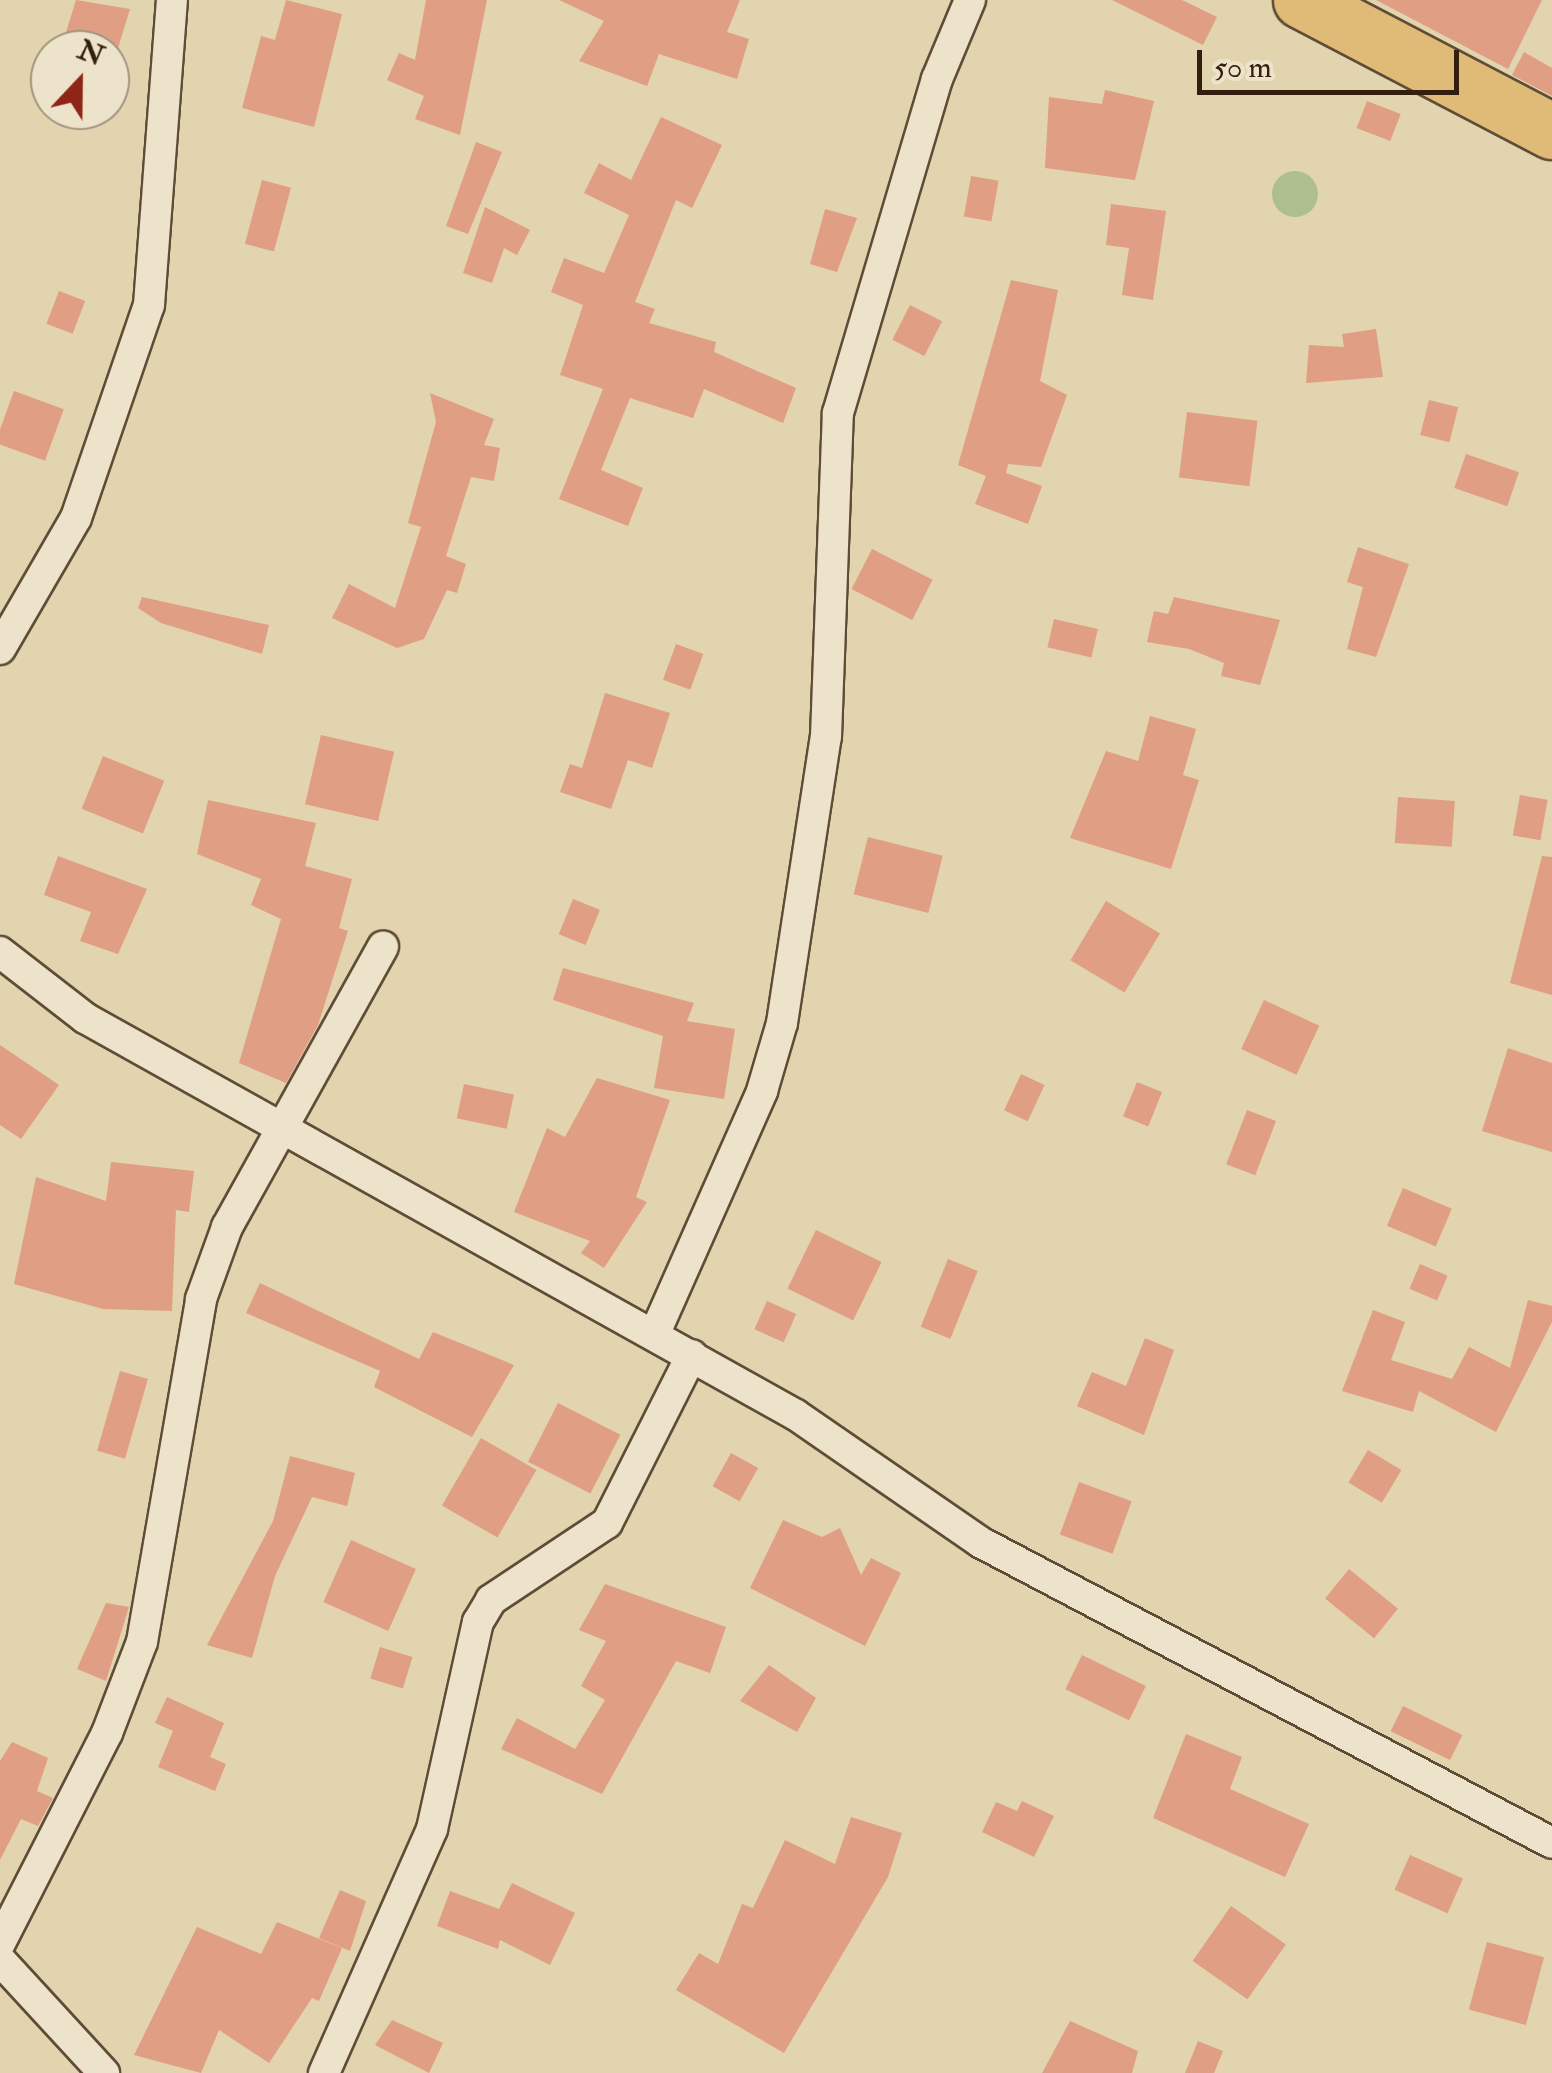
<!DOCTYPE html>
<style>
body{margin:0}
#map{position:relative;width:1552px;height:2073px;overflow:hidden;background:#e1d4ae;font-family:"IM FELL Double Pica",serif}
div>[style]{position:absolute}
.green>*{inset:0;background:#adbe8f}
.round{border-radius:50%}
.building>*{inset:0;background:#e09e85;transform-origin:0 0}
.roads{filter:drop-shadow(2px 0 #5f4c36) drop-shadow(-2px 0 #5f4c36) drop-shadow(0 2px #5f4c36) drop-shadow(0 -2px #5f4c36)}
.street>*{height:30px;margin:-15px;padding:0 15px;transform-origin:15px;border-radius:15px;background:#ece3ca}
.highway>*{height:55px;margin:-27.5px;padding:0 27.5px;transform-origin:27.5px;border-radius:27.5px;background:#e0ba77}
span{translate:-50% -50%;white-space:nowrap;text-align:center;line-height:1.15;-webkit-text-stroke:8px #ece3ca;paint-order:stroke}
.north{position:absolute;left:30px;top:30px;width:100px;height:100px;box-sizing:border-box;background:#ece3ca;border:2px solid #a2947f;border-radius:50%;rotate:22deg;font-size:28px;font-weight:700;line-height:40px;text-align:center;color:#341e0e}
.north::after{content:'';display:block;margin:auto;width:35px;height:45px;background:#8f2418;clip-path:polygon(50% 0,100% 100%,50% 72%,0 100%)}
.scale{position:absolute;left:1197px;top:50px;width:262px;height:45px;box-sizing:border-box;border:5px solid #341e0e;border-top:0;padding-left:12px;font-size:30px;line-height:35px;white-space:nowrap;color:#341e0e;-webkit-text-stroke:8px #ece3ca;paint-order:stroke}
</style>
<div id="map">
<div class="green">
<i class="round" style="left:1272px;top:171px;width:46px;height:46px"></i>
</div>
<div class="building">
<i style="clip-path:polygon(76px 0,130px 9px,115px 58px,63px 42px)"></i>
<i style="clip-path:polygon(286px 0,342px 14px,314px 127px,242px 108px,261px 36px,275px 40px)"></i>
<i style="clip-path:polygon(426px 0,487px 0,460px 135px,415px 119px,424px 96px,387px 80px,399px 53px,415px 60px)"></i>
<i style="clip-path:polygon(559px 0,740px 0,727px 32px,749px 39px,737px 79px,659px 54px,647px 86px,579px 61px,604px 21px)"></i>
<i style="clip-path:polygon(1112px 0,1182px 0,1217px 17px,1203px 45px)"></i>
<i style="clip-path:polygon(1376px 0,1542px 0,1508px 69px)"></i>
<i style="clip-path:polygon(1524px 52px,1552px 68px,1552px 96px,1512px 75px)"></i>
<i style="clip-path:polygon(1105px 90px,1154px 101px,1135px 180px,1045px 168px,1049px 97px,1102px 104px)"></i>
<i style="left:1367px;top:101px;width:36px;height:29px;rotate:21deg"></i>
<i style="clip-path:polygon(661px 117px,722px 145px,692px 208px,676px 200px,635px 302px,655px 309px,649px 323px,716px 342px,714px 352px,796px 388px,783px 423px,704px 389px,693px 418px,630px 398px,601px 470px,643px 488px,628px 526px,559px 499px,603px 389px,560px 375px,583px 305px,551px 292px,564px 258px,604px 273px,629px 215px,584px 193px,599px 163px,631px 180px)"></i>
<i style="clip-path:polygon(476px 142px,502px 152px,468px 234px,446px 226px)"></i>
<i style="left:971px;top:176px;width:28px;height:41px;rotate:10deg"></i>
<i style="left:262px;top:180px;width:30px;height:66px;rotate:15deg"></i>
<i style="clip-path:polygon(1111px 204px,1166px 211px,1153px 300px,1122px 295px,1129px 248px,1106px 245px)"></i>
<i style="clip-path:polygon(485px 207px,530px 230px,517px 255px,504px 248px,492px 283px,463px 273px)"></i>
<i style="clip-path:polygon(825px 209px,857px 218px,837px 272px,810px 264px)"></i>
<i style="clip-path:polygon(1011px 280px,1058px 290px,1040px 381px,1067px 395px,1041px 467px,1008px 464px,1006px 473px,1042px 486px,1028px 524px,975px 504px,986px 476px,958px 465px)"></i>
<i style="left:59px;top:291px;width:28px;height:35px;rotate:21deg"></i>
<i style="left:910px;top:305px;width:36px;height:39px;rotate:27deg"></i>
<i style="clip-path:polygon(1376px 329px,1383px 377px,1306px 383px,1309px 345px,1344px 347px,1342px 334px)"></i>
<i style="left:14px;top:391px;width:53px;height:55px;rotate:20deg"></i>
<i style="clip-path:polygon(430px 393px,494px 419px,484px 445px,500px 448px,494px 481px,471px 477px,446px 556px,466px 564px,457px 593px,447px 590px,424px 639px,397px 648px,332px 618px,349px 584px,395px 608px,421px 527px,408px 523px,436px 422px)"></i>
<i style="left:1429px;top:400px;width:30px;height:36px;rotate:14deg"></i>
<i style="left:1187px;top:412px;width:71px;height:66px;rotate:7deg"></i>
<i style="left:1466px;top:454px;width:56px;height:36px;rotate:19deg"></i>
<i style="clip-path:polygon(1358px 547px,1409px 564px,1376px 657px,1347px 649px,1363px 587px,1347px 582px)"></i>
<i style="left:872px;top:549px;width:68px;height:45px;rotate:27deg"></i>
<i style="clip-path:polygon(142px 597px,269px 625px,262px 654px,161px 623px,138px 608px)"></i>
<i style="clip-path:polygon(1174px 597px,1280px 620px,1260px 685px,1221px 676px,1224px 663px,1189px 649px,1147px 642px,1154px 611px,1168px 614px)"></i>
<i style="left:1054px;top:619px;width:45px;height:29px;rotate:13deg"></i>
<i style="left:676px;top:644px;width:29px;height:38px;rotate:20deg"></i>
<i style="clip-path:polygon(605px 693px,670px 713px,652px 768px,628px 760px,611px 809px,560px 792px,570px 764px,582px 768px)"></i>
<i style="clip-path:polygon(1150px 716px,1196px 729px,1183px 775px,1199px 780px,1171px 869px,1070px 838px,1106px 751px,1138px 761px)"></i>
<i style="left:321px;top:735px;width:75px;height:71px;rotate:13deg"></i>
<i style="left:103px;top:756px;width:66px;height:57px;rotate:22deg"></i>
<i style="left:1520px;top:795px;width:28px;height:41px;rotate:10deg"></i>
<i style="left:1398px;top:797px;width:57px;height:46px;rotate:4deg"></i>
<i style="clip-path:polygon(208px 800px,316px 823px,305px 866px,352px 879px,339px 928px,348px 931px,318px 1025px,286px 1083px,239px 1063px,281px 919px,251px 905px,261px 879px,197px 854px)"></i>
<i style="left:868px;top:837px;width:77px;height:59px;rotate:14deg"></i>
<i style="clip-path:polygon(58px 856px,147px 889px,118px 954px,80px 941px,91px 912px,44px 895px)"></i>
<i style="clip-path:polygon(1542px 856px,1552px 857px,1552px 995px,1510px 983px)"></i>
<i style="left:573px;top:899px;width:29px;height:38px;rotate:22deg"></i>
<i style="left:1106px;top:901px;width:63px;height:69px;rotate:31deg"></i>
<i style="clip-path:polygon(563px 968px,694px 1003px,687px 1021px,735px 1029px,724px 1099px,654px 1088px,663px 1036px,553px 1000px)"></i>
<i style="left:1264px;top:1000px;width:61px;height:54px;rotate:25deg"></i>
<i style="clip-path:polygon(0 1045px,59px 1085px,21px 1139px,0 1125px)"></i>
<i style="clip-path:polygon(1508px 1048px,1552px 1063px,1552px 1152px,1482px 1131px)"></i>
<i style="left:1021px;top:1074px;width:26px;height:40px;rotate:25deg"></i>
<i style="clip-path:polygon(597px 1078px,670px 1100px,636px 1197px,647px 1202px,604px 1268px,581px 1253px,590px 1241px,514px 1212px,547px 1128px,565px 1137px)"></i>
<i style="left:1137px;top:1082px;width:27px;height:37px;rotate:22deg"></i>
<i style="left:464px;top:1084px;width:51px;height:35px;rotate:12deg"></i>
<i style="left:1247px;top:1110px;width:31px;height:58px;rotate:21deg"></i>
<i style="clip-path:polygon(111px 1162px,194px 1171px,189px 1212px,176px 1210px,172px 1311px,103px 1309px,14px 1284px,36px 1177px,106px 1201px)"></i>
<i style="left:1403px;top:1188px;width:53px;height:41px;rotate:23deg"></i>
<i style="left:816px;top:1230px;width:73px;height:65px;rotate:26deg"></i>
<i style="left:948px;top:1259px;width:32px;height:73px;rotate:22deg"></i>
<i style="left:1420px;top:1264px;width:30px;height:27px;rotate:23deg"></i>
<i style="clip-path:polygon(260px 1283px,419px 1359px,433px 1332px,514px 1365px,472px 1437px,374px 1387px,380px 1371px,246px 1313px)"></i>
<i style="clip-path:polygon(1528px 1300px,1552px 1306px,1552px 1322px,1496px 1432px,1419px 1391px,1413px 1412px,1342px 1391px,1373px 1310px,1405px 1322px,1391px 1360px,1452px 1379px,1469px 1347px,1510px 1368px)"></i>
<i style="left:767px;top:1301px;width:32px;height:31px;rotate:24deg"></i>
<i style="clip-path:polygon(1145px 1338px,1174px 1350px,1144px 1435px,1077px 1406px,1092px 1372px,1126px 1386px)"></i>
<i style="left:120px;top:1371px;width:29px;height:83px;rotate:16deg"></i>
<i style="left:558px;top:1403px;width:70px;height:66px;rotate:27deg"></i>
<i style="left:481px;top:1438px;width:64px;height:78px;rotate:30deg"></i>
<i style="left:1368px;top:1450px;width:39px;height:38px;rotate:31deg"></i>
<i style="left:731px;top:1453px;width:31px;height:38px;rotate:29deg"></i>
<i style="clip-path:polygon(290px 1456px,355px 1473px,347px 1506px,312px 1497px,275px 1576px,252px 1658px,207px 1645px,273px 1521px)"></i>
<i style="left:1079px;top:1482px;width:56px;height:56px;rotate:20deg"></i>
<i style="clip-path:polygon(783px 1520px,822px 1537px,840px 1528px,861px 1575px,871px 1558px,901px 1573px,865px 1646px,750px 1588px)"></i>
<i style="left:351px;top:1540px;width:71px;height:68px;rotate:24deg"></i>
<i style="left:1349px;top:1569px;width:63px;height:38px;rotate:39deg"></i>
<i style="clip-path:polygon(605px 1584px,726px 1627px,710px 1673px,676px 1661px,602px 1794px,501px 1749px,517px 1718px,575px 1749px,605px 1700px,581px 1686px,606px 1641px,579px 1630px)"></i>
<i style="clip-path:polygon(106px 1603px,129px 1607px,106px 1681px,77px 1669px)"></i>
<i style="left:380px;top:1647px;width:34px;height:33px;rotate:17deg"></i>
<i style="left:1082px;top:1655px;width:71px;height:38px;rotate:26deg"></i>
<i style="clip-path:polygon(769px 1665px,816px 1698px,797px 1732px,740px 1701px)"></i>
<i style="clip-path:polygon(167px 1697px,224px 1723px,210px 1757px,226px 1764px,215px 1791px,158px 1767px,173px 1731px,155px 1723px)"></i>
<i style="left:1403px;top:1706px;width:66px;height:28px;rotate:26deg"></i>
<i style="clip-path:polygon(1186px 1734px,1242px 1757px,1230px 1789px,1309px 1824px,1285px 1877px,1153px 1818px)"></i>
<i style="clip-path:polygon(12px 1742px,48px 1758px,37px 1791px,53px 1798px,38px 1826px,21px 1819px,0 1860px,0 1761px)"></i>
<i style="clip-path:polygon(1022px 1801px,1054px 1816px,1034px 1857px,982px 1832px,996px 1802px,1017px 1811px)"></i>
<i style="clip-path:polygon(851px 1817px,902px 1833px,888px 1877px,784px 2053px,676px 1990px,699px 1953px,718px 1964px,742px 1904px,753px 1908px,785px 1840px,835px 1864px)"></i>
<i style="left:1410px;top:1855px;width:58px;height:38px;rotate:24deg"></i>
<i style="clip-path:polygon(512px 1883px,575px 1913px,550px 1965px,500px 1940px,498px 1949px,437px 1926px,450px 1891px,499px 1909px)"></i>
<i style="clip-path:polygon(340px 1890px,366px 1901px,350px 1951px,319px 1938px)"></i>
<i style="left:1231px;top:1906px;width:67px;height:67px;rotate:35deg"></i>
<i style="clip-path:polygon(277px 1922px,342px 1948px,319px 2001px,312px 1998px,269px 2063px,219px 2030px,201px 2073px,134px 2055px,197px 1927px,261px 1954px)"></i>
<i style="left:1487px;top:1942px;width:59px;height:70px;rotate:15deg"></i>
<i style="clip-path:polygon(392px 2020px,443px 2043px,429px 2073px,375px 2045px)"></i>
<i style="clip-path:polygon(1070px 2021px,1138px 2051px,1132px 2073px,1042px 2073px)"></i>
<i style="clip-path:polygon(1198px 2041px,1223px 2051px,1214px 2073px,1185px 2073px)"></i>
</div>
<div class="roads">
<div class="street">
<i style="left:0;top:649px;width:151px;rotate:-59.9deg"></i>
<i style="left:76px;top:518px;width:225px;rotate:-71.1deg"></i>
<i style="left:149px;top:305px;width:306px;rotate:-85.7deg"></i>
<i style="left:0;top:952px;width:108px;rotate:37.8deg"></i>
<i style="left:85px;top:1018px;width:814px;rotate:29.18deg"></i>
<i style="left:796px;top:1415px;width:224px;rotate:34.6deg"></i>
<i style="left:980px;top:1542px;width:646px;rotate:27.75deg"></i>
<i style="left:655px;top:1333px;width:265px;rotate:-66.1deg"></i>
<i style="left:762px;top:1091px;width:71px;rotate:-73.6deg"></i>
<i style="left:782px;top:1023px;width:289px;rotate:-81.3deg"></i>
<i style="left:826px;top:737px;width:324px;rotate:-87.9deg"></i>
<i style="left:838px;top:413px;width:348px;rotate:-73.5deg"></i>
<i style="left:937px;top:79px;width:86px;rotate:-67.3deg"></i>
<i style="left:0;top:1943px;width:236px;rotate:-63deg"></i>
<i style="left:107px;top:1733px;width:97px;rotate:-69deg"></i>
<i style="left:142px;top:1642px;width:348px;rotate:-80.2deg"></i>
<i style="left:201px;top:1299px;width:77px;rotate:-70.1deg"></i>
<i style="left:227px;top:1227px;width:321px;rotate:-60.9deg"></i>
<i style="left:0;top:1960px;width:154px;rotate:47.4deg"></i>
<i style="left:324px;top:2073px;width:267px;rotate:-66.1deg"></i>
<i style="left:432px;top:1829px;width:212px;rotate:-77.5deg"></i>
<i style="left:478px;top:1622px;width:26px;rotate:-59deg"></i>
<i style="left:491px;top:1600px;width:139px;rotate:-33.6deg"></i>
<i style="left:607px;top:1523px;width:188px;rotate:-63.2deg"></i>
</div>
<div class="highway">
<i style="left:1301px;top:0;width:283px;rotate:27.6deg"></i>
</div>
</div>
<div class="north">N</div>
<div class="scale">50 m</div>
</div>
